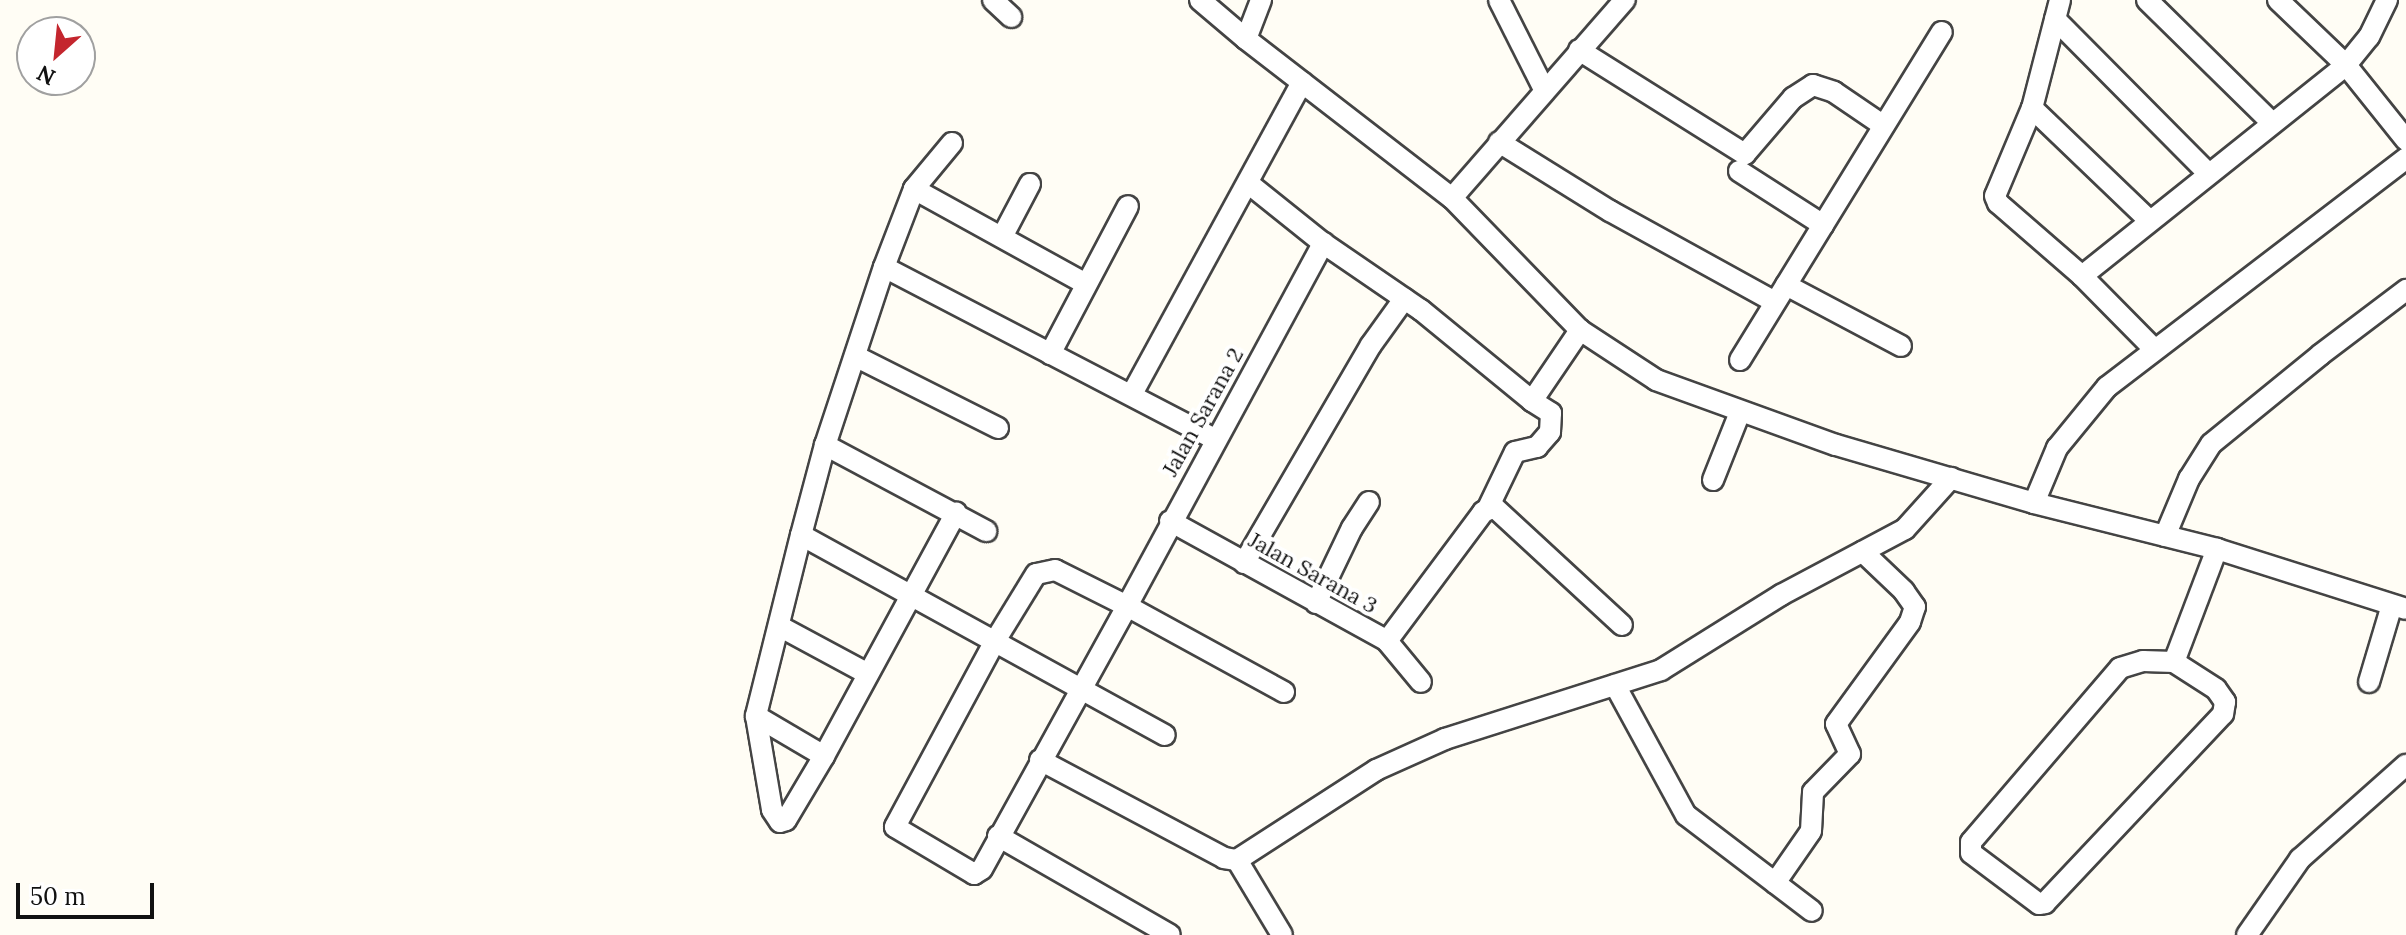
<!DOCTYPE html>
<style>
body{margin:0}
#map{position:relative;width:2406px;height:935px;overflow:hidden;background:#fffdf5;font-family:Lora,serif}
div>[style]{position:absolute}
.roads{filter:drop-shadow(2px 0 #444) drop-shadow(-2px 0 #444) drop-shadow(0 2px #444) drop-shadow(0 -2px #444)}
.minor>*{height:20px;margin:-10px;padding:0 10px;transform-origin:10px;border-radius:10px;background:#fff}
span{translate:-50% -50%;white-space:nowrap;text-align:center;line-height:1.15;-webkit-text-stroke:8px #fff;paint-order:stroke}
.street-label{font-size:22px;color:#111}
.north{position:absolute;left:16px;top:16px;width:80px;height:80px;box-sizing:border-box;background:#fff;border:2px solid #a0a0a0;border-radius:50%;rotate:207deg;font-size:22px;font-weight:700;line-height:32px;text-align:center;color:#111}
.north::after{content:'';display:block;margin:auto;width:28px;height:36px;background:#c4262e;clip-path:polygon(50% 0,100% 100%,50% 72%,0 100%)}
.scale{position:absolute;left:16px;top:883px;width:138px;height:36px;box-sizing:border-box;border:4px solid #111;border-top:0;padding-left:10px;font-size:24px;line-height:28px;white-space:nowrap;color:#111;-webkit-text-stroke:6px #fff;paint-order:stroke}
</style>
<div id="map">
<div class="roads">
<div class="minor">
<i style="left:993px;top:0;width:25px;rotate:43deg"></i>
<i style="left:1200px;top:0;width:60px;rotate:40.3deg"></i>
<i style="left:1261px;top:0;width:42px;rotate:111deg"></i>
<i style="left:1246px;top:39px;width:260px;rotate:37.7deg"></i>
<i style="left:1452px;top:198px;width:184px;rotate:45.9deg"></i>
<i style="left:1580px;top:330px;width:91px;rotate:33.3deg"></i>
<i style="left:1656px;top:380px;width:191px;rotate:19.9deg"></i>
<i style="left:1836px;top:445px;width:206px;rotate:16.3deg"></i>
<i style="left:2034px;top:503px;width:189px;rotate:14.1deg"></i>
<i style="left:2217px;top:549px;width:198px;rotate:17.6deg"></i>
<i style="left:1499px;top:0;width:100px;rotate:63.2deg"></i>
<i style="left:2060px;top:0;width:112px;rotate:104.5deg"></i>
<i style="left:2032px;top:108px;width:95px;rotate:112.8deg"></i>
<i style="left:1995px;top:196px;width:8px;rotate:67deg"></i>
<i style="left:1998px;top:203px;width:111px;rotate:41deg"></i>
<i style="left:2082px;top:276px;width:103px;rotate:45.4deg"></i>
<i style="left:2147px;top:0;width:175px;rotate:44.5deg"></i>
<i style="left:2278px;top:0;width:94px;rotate:43.7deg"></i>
<i style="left:2346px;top:65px;width:96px;rotate:51.3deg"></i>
<i style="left:2055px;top:19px;width:218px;rotate:45.2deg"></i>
<i style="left:1579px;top:50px;width:196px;rotate:32.1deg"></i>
<i style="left:1745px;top:154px;width:74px;rotate:-49.4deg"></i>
<i style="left:1793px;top:98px;width:24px;rotate:-33deg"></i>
<i style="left:1813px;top:85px;width:22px;rotate:18deg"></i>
<i style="left:1834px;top:92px;width:60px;rotate:34.2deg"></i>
<i style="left:2032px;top:108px;width:163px;rotate:43.8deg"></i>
<i style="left:1499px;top:142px;width:131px;rotate:31.9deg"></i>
<i style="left:1610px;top:211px;width:188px;rotate:28.9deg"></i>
<i style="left:952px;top:143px;width:60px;rotate:129.6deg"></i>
<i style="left:914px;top:189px;width:84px;rotate:111deg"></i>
<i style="left:884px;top:267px;width:188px;rotate:108.3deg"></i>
<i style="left:825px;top:445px;width:93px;rotate:104.9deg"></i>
<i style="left:801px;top:535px;width:187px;rotate:104deg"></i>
<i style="left:756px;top:716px;width:95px;rotate:80.3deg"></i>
<i style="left:772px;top:810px;width:14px;rotate:56deg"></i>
<i style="left:780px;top:822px;width:6px;rotate:-18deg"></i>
<i style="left:786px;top:820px;width:74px;rotate:-59.3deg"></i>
<i style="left:824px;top:756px;width:277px;rotate:-61.5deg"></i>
<i style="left:1739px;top:171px;width:100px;rotate:32.7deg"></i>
<i style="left:1248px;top:183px;width:96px;rotate:38.7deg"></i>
<i style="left:1323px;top:243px;width:119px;rotate:34.4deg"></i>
<i style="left:1421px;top:310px;width:144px;rotate:39.3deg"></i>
<i style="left:1532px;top:401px;width:86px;rotate:-55.9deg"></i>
<i style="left:914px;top:189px;width:196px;rotate:28.9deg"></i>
<i style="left:1452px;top:198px;width:263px;rotate:-48.9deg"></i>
<i style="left:1002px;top:237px;width:60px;rotate:-62.2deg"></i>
<i style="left:884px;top:267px;width:374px;rotate:27.5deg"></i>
<i style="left:2082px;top:276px;width:338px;rotate:-38.6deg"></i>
<i style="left:2346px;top:65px;width:36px;rotate:-51deg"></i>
<i style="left:2369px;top:37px;width:41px;rotate:-64.1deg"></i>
<i style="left:1786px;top:285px;width:130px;rotate:27.9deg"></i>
<i style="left:1050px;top:354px;width:167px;rotate:-62.2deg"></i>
<i style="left:855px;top:356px;width:160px;rotate:26.7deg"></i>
<i style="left:1740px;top:360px;width:385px;rotate:-58.4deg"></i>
<i style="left:1132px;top:394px;width:355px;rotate:-61.4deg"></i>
<i style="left:825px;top:445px;width:183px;rotate:28.1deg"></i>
<i style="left:1713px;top:480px;width:73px;rotate:-68.3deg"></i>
<i style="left:2034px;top:503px;width:60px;rotate:-67.3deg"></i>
<i style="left:2057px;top:448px;width:79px;rotate:-50.7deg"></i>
<i style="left:2107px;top:387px;width:377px;rotate:-37.4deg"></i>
<i style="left:1488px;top:508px;width:62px;rotate:-64.3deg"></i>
<i style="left:1515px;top:452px;width:23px;rotate:-13deg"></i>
<i style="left:1537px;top:447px;width:20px;rotate:-49deg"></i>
<i style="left:1550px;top:432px;width:19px;rotate:-87deg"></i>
<i style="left:1551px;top:413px;width:22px;rotate:-148deg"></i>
<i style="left:1170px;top:521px;width:248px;rotate:28.9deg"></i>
<i style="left:1387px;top:641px;width:53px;rotate:50.3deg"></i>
<i style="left:801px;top:535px;width:415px;rotate:28.8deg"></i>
<i style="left:2165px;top:536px;width:62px;rotate:-67.2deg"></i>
<i style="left:2189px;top:479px;width:41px;rotate:-57.8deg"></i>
<i style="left:2211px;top:444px;width:141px;rotate:-39.2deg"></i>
<i style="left:2320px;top:355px;width:108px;rotate:-37.1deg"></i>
<i style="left:1244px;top:563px;width:252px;rotate:-59.8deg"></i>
<i style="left:1371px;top:345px;width:57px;rotate:-54.3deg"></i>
<i style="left:1316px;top:603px;width:83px;rotate:-64.4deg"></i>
<i style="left:1352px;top:528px;width:31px;rotate:-57deg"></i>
<i style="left:779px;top:626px;width:101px;rotate:28.3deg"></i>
<i style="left:1387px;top:641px;width:161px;rotate:-53.3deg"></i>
<i style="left:1483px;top:512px;width:12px;rotate:-24deg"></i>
<i style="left:1494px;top:507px;width:174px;rotate:42.7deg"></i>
<i style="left:2143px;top:661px;width:31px;rotate:2deg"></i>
<i style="left:2174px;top:662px;width:50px;rotate:32.7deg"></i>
<i style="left:2216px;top:689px;width:16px;rotate:55deg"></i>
<i style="left:2225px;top:702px;width:12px;rotate:99deg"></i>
<i style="left:2223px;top:714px;width:260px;rotate:133.3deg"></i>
<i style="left:2045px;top:903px;width:6px;rotate:171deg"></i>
<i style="left:2039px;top:904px;width:85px;rotate:-143.1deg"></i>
<i style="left:1971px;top:853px;width:11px;rotate:-90deg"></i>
<i style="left:1971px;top:842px;width:229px;rotate:-49.4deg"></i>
<i style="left:2120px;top:668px;width:24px;rotate:-17deg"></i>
<i style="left:2174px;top:662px;width:121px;rotate:-69.2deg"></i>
<i style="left:2369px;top:682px;width:80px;rotate:-73.4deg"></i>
<i style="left:1615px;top:685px;width:148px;rotate:61.4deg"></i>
<i style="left:1686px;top:815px;width:158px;rotate:37.3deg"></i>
<i style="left:1284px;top:692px;width:179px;rotate:-151.3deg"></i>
<i style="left:1127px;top:606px;width:80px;rotate:-153.4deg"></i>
<i style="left:1055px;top:570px;width:19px;rotate:168deg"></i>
<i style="left:1036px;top:574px;width:79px;rotate:121.5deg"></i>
<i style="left:995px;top:641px;width:211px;rotate:118.3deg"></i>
<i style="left:895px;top:827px;width:92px;rotate:30.7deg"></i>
<i style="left:974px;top:874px;width:9px;rotate:-32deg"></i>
<i style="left:982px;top:869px;width:300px;rotate:-61.1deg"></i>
<i style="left:1127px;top:606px;width:413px;rotate:-61.6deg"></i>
<i style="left:756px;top:716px;width:79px;rotate:30.5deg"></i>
<i style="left:1040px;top:760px;width:208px;rotate:28deg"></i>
<i style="left:1224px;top:858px;width:13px;rotate:9deg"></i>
<i style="left:1237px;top:860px;width:166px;rotate:-32.9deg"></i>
<i style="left:1376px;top:770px;width:76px;rotate:-24.2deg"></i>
<i style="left:1445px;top:739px;width:227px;rotate:-17.7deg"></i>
<i style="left:1661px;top:670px;width:142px;rotate:-32deg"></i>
<i style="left:1781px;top:595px;width:140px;rotate:-28deg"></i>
<i style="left:1905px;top:529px;width:69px;rotate:-48deg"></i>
<i style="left:998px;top:836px;width:198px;rotate:29.9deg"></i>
<i style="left:1237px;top:860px;width:87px;rotate:59deg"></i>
<i style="left:1775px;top:883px;width:63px;rotate:-55.3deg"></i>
<i style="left:1811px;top:831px;width:39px;rotate:-87deg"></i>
<i style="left:1813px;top:792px;width:53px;rotate:-45.8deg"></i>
<i style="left:1850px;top:754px;width:33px;rotate:-115deg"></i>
<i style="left:1836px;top:724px;width:126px;rotate:-54deg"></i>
<i style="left:1910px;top:622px;width:16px;rotate:-72deg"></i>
<i style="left:1915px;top:607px;width:19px;rotate:-125deg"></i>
<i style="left:1904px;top:591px;width:57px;rotate:-136.4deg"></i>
<i style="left:2247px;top:935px;width:93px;rotate:-55.1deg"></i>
<i style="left:2300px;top:859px;width:142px;rotate:-41.6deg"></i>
</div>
</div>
<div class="street-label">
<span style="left:1203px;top:412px;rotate:-61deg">Jalan Sarana 2</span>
<span style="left:1313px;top:573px;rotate:29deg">Jalan Sarana 3</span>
</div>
<div class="north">N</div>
<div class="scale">50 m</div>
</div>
